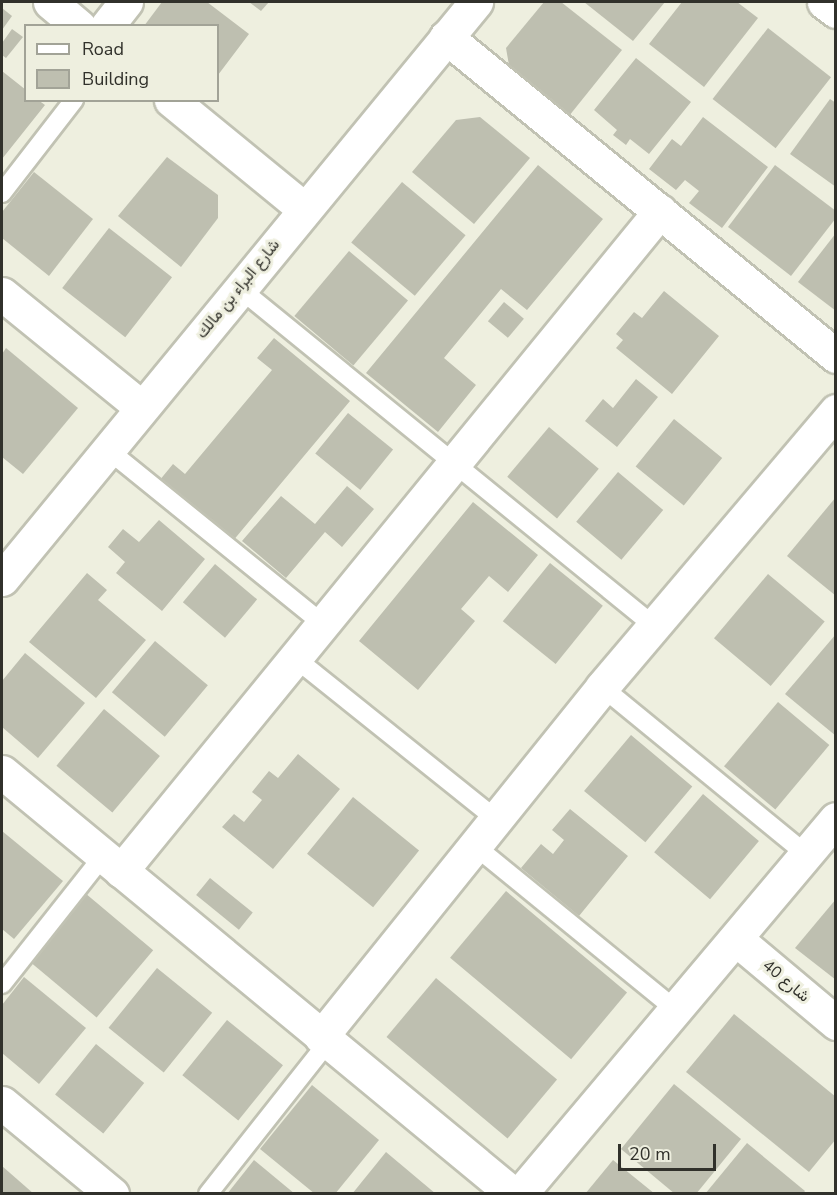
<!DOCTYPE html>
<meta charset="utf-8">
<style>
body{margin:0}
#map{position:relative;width:837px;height:1195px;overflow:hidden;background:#eeefdf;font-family:"Nunito Sans",Vazirmatn,sans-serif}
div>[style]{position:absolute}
.building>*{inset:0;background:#bebfb0;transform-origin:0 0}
.roads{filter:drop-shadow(2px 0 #c1c2b3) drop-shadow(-2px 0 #c1c2b3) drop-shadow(0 2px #c1c2b3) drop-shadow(0 -2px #c1c2b3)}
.lane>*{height:18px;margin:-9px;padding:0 9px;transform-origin:9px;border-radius:9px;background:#fff}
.street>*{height:33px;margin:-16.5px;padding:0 16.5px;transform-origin:16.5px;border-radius:16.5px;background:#fff}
span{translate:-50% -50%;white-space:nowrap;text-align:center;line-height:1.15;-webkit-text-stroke:6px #eeefdf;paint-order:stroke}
.street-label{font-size:16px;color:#31312b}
.frame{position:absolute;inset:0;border:3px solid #31312b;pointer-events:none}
.legend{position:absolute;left:24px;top:24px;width:195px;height:78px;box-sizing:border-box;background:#eeefdf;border:2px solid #a2a397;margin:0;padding:8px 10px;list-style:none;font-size:18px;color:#31312b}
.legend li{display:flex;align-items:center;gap:12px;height:30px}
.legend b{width:30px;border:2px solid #a2a397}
.scale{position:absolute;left:618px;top:1144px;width:98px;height:27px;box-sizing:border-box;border:3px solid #31312b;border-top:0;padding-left:8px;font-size:18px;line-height:21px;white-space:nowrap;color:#31312b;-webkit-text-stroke:4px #eeefdf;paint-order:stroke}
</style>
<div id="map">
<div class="building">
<i style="clip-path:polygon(162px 2px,207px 2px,249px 34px,218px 75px,218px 26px,144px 26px)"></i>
<i style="clip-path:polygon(249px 2px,269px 2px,261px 11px)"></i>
<i style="clip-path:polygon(544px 2px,561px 2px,622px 50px,569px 116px,510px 71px,506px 48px)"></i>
<i style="clip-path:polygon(584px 2px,665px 2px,633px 41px)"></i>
<i style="clip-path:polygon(682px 2px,737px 2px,758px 18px,704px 87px,649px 44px)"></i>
<i style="clip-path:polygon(2px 8px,12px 16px,2px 30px)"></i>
<i style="left:768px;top:28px;width:80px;height:90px;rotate:38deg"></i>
<i style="clip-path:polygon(12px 29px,23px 37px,6px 58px,2px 55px,2px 43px)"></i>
<i style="clip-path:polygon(636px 58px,691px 102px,649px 154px,630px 139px,626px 145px,613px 135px,617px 130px,594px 110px)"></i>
<i style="clip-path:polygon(2px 71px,26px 90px,26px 100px,38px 100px,45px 105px,2px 159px)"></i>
<i style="clip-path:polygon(830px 99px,836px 103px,836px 187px,790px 154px)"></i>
<i style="clip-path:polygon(480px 117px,530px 158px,474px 224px,412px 172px,456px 120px)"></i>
<i style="clip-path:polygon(703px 117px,768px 167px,722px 228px,689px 203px,699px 191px,685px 180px,676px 190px,649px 169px,672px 139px,681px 146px)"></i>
<i style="clip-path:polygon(167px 157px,218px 195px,218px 218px,181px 267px,118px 216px)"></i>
<i style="clip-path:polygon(538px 165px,603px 219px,527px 310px,501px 289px,444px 358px,476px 385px,438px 432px,366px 373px)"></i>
<i style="clip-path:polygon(775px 165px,836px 211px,836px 218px,791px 276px,728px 227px)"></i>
<i style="clip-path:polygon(34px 172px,93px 219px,49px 276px,2px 238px,2px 212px)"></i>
<i style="left:402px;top:182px;width:83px;height:79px;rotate:40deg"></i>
<i style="left:109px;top:228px;width:80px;height:76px;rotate:38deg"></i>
<i style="clip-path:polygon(836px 233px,836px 311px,798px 282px)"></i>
<i style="left:349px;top:251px;width:77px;height:85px;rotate:40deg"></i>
<i style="clip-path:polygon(664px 291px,719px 336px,672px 394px,616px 348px,623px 340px,616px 334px,634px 312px,642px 318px)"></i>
<i style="left:504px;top:302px;width:26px;height:25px;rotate:40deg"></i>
<i style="clip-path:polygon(274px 338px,350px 401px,232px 542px,159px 481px,173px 464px,185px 474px,272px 370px,257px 358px)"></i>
<i style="clip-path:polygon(6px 348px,78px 408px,23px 474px,2px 457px,2px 354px)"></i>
<i style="clip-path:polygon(636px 379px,658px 397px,617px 447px,585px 421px,603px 399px,613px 408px)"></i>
<i style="left:348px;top:413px;width:58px;height:52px;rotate:39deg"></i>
<i style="left:674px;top:419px;width:62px;height:61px;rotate:39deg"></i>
<i style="left:549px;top:427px;width:65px;height:65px;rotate:40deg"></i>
<i style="left:618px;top:472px;width:59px;height:65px;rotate:40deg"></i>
<i style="clip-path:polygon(347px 486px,374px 509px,342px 547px,325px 532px,286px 578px,242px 541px,281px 496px,315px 524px)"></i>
<i style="clip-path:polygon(836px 497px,836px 596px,787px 556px)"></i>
<i style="clip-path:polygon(473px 502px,538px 555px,508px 592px,489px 576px,461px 609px,475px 621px,418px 690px,359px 641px)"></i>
<i style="clip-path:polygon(159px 520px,205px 559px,162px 611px,116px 573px,125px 562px,108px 547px,123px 529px,139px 542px)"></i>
<i style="left:550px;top:563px;width:68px;height:75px;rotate:39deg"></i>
<i style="left:215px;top:564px;width:55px;height:50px;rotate:40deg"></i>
<i style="clip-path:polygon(87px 573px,107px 590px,98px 600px,146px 640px,96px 698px,29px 642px)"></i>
<i style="left:768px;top:574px;width:74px;height:84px;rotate:40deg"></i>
<i style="clip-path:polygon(836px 634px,836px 736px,785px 694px)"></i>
<i style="left:155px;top:641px;width:69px;height:67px;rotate:40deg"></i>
<i style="clip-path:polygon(25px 653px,85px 703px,38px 758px,2px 727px,2px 681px)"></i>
<i style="left:778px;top:702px;width:67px;height:84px;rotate:40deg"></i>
<i style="left:104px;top:709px;width:73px;height:74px;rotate:40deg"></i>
<i style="left:631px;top:735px;width:80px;height:73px;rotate:40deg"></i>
<i style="clip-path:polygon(298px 754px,340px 789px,273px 869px,222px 827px,234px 814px,244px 822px,262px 800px,252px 792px,269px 771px,278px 778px)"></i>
<i style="left:703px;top:794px;width:73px;height:76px;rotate:40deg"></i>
<i style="left:353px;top:797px;width:85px;height:73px;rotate:39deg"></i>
<i style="clip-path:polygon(570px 809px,628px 856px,579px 916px,521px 868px,541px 844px,553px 854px,564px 840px,552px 830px)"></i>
<i style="clip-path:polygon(2px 831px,63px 881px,14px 939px,2px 929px)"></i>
<i style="left:210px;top:878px;width:55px;height:22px;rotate:39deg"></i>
<i style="left:506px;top:891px;width:158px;height:87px;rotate:40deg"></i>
<i style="left:85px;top:893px;width:89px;height:88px;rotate:40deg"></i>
<i style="clip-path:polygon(836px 899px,836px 980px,795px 948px)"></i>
<i style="left:157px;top:968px;width:71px;height:77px;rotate:39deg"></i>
<i style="clip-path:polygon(24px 977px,86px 1028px,39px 1084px,2px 1053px,2px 1005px)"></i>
<i style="left:436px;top:978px;width:158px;height:77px;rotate:40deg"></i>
<i style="clip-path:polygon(734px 1014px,836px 1097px,836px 1139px,809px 1172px,686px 1072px)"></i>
<i style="left:227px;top:1020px;width:72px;height:71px;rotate:39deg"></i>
<i style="left:96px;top:1044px;width:62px;height:65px;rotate:39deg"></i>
<i style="clip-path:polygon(674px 1084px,741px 1139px,696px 1194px,675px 1194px,621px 1149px)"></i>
<i style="clip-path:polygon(312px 1085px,379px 1140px,335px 1194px,315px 1194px,260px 1149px)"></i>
<i style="clip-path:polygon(747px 1143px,805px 1191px,803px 1194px,705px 1194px)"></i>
<i style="clip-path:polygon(386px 1152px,436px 1194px,352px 1194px)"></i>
<i style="clip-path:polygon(254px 1160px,295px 1194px,227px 1194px)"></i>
<i style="clip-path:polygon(613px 1160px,655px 1194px,585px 1194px)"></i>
<i style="clip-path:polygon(2px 1166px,34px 1194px,2px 1194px)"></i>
</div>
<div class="roads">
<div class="lane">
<i style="left:2px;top:193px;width:118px;rotate:-52.3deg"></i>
<i style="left:239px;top:288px;width:535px;rotate:39.16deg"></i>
<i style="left:107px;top:449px;width:278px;rotate:39deg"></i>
<i style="left:295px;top:658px;width:258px;rotate:38.7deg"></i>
<i style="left:602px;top:687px;width:264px;rotate:39.3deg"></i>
<i style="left:475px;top:846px;width:258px;rotate:39.2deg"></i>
<i style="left:2px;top:984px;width:163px;rotate:-51.7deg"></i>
<i style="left:208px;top:1194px;width:194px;rotate:-51.7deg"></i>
</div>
<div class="street">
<i style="left:50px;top:2px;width:38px;rotate:40deg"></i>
<i style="left:824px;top:2px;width:15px;rotate:37deg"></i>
<i style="left:107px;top:26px;width:31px;rotate:-52deg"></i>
<i style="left:446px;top:37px;width:504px;rotate:39.28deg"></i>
<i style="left:171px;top:100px;width:172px;rotate:39.3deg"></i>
<i style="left:2px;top:294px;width:179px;rotate:39.1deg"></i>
<i style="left:2px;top:579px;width:747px;rotate:-50.6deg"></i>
<i style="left:2px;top:772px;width:663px;rotate:39.55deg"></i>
<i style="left:121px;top:871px;width:852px;rotate:-50.76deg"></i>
<i style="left:736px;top:939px;width:131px;rotate:40deg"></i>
<i style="left:321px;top:1037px;width:449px;rotate:-51.2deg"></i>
<i style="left:602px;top:687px;width:362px;rotate:-49.7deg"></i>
<i style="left:2px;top:1103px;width:143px;rotate:39.6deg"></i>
<i style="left:520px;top:1194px;width:490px;rotate:-49.9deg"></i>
</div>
</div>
<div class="street-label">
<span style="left:238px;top:289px;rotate:-51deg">شارع البراء بن مالك</span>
<span style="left:786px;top:981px;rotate:40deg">شارع 40</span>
</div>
<div class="frame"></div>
<ul class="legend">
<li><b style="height:8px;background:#fff"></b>Road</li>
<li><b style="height:16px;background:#bebfb0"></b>Building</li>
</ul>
<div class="scale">20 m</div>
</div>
